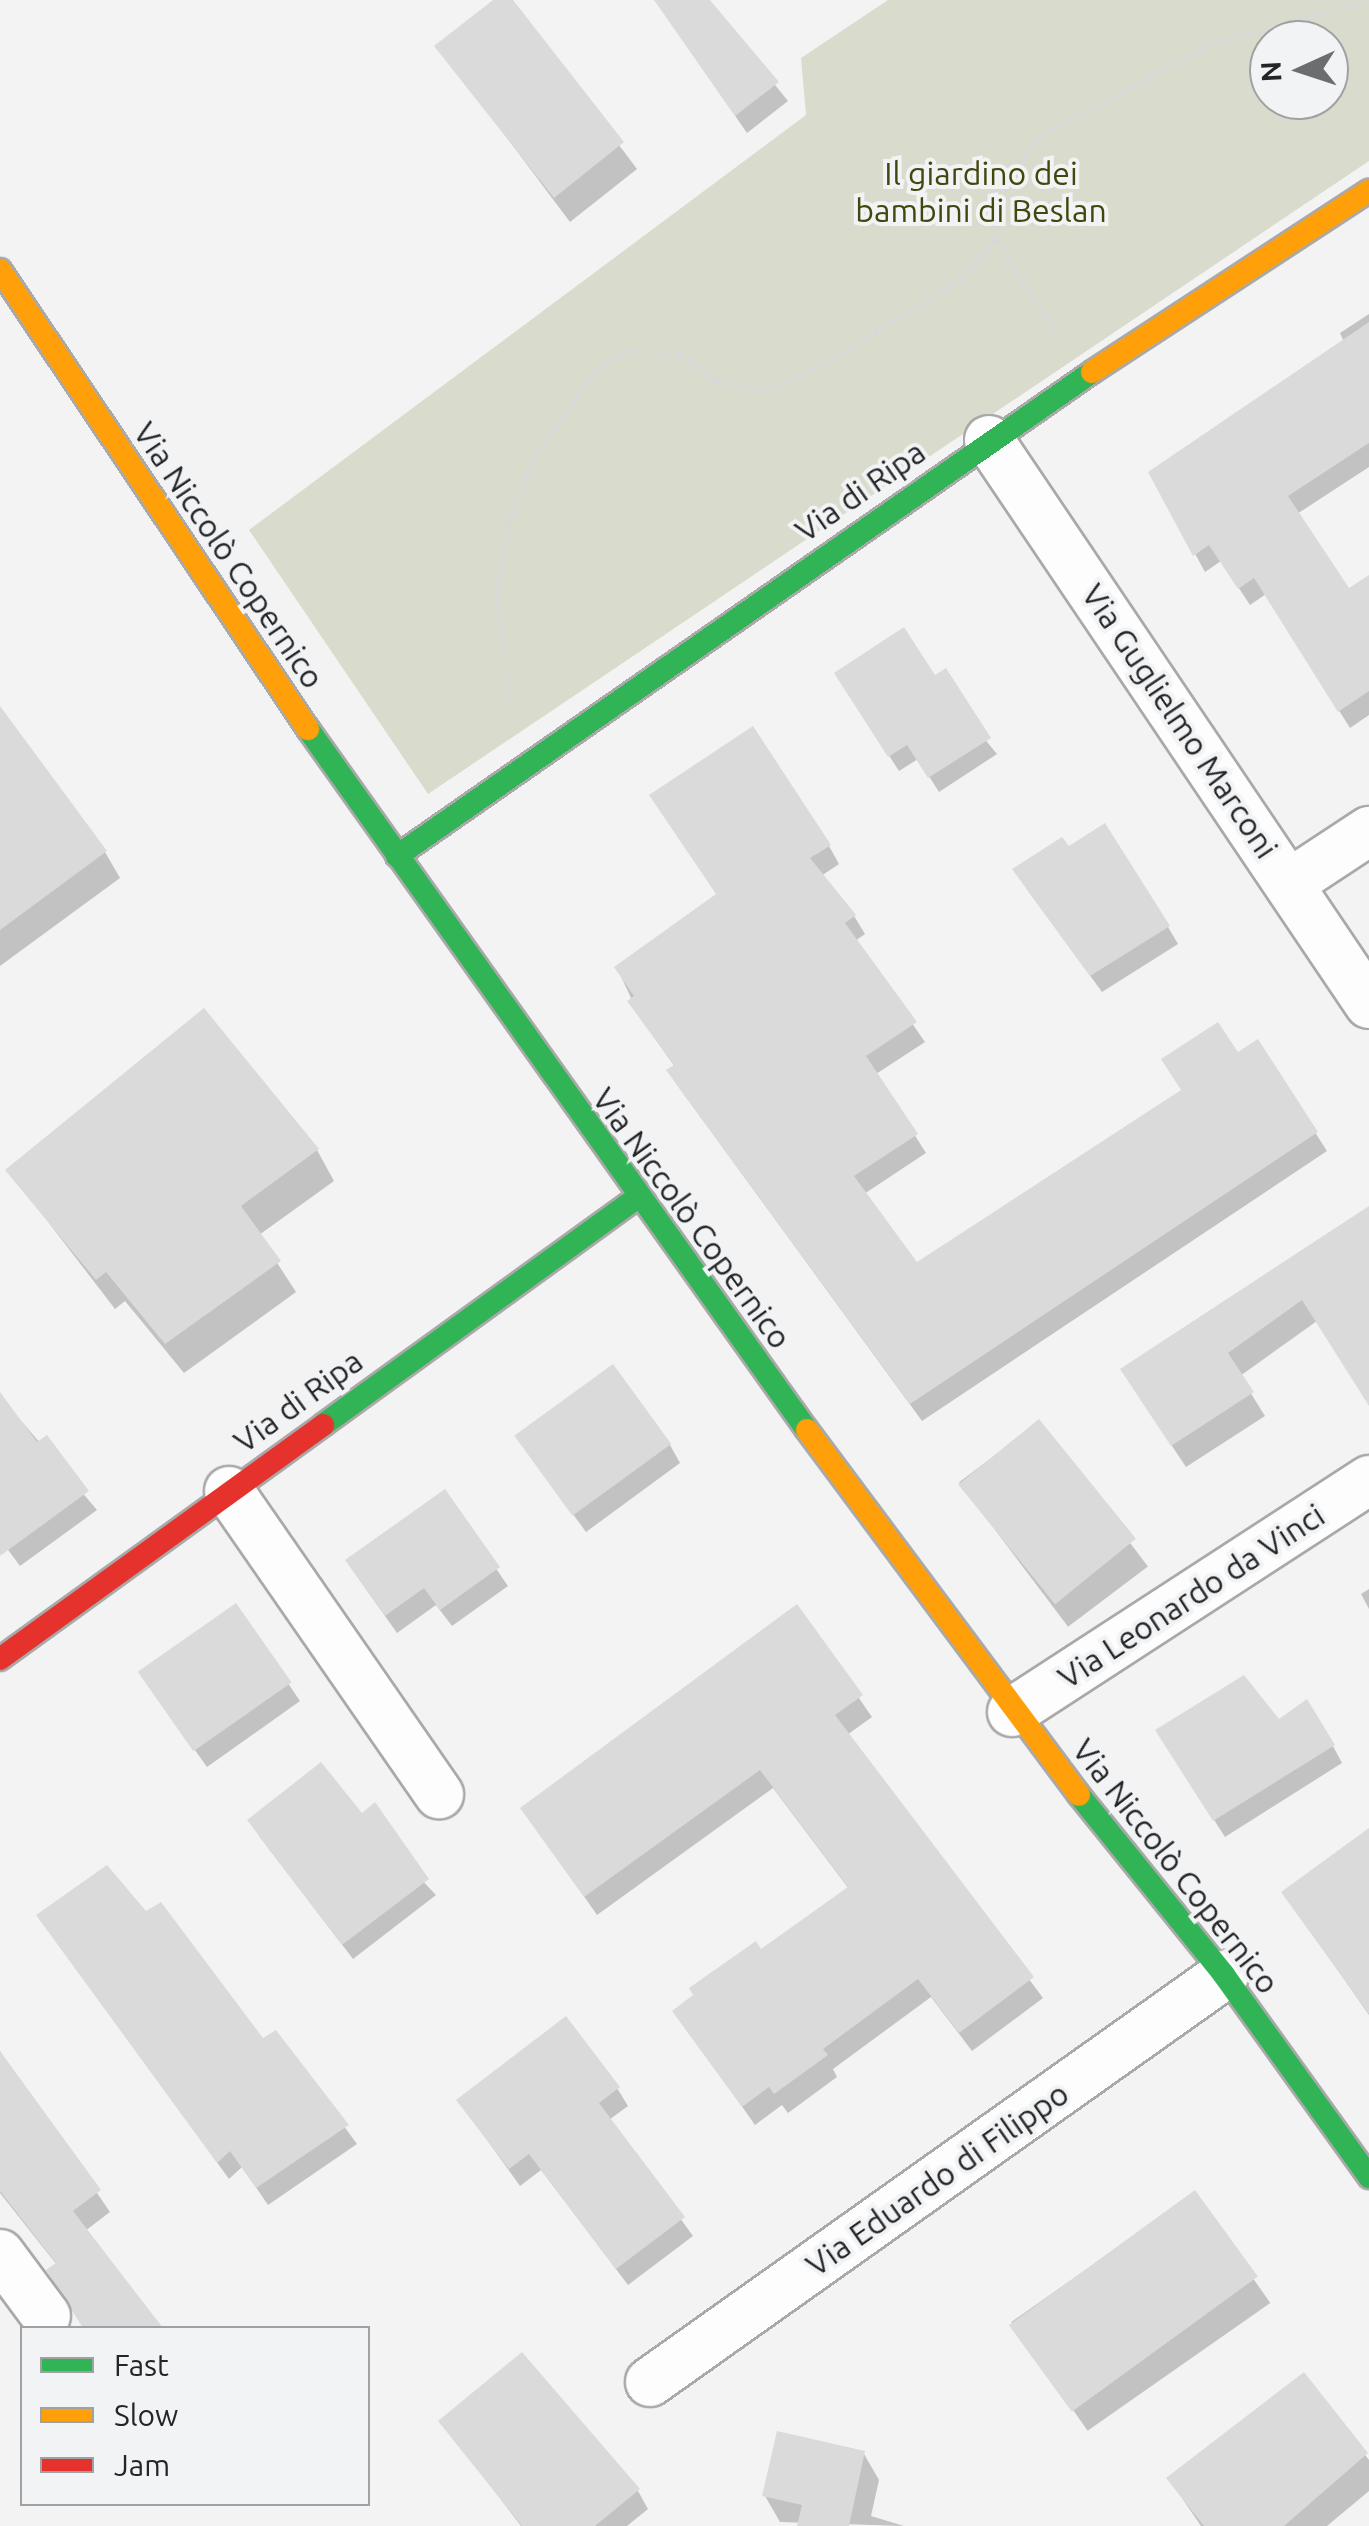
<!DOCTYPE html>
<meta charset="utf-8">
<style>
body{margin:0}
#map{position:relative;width:1369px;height:2526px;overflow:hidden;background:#f3f3f4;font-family:Ubuntu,sans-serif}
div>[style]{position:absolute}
.green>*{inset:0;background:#d9dccc}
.shadow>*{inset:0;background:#0003;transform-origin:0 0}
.building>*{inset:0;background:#dadada;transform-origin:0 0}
.path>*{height:6px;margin-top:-3px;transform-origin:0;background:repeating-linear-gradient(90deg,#d8d8d8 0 5px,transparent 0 10px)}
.roads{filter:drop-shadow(2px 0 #a9a9aa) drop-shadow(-2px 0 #a9a9aa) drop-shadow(0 2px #a9a9aa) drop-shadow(0 -2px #a9a9aa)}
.street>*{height:48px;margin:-24px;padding:0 24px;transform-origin:24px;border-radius:24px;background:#fdfdfd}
.fast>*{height:22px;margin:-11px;padding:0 11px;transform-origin:11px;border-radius:11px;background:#30b455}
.slow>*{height:22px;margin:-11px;padding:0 11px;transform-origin:11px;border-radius:11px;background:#ff9f0a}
.jam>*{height:22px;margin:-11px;padding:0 11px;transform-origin:11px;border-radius:11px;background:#e5322d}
span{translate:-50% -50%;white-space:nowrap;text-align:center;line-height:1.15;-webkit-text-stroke:8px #f2f3f5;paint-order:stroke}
.park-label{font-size:32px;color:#42470e}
.street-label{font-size:32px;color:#242526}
.legend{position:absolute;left:20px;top:2326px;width:350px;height:180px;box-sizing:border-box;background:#f2f3f5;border:2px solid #a0a1a2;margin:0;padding:12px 18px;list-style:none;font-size:30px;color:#242526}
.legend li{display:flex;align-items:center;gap:20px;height:50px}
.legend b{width:50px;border:2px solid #a0a1a2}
.north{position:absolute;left:1249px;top:20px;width:100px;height:100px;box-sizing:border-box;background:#f2f3f5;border:2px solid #a0a1a2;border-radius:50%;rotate:267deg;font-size:28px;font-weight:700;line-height:40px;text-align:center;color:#242526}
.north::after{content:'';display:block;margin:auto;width:35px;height:45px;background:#6c6d6e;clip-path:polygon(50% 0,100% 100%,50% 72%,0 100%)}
</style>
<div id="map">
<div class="green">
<i style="clip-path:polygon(evenodd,888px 0,1369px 0,1369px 161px,428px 794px,249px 530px,806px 115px,801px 58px,888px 0,1269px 40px,1329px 40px,1329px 100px,1269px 100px,1269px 40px)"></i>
</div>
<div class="shadow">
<i style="clip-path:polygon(497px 0,510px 0,637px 169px,570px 222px,438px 46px)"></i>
<i style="clip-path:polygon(655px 0,706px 0,788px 101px,747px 133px)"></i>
<i style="clip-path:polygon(1369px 314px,1369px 467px,1297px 514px,1348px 591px,1369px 578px,1369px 715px,1350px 728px,1266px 594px,1250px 605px,1221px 561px,1205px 572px,1151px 473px,1344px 342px,1340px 333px)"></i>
<i style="clip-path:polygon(934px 678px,997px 754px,939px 792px,918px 759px,899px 771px,846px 689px)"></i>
<i style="clip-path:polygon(0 748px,105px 852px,120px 878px,0 966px)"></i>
<i style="clip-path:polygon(829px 846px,839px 864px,821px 876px,854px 916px,865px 934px,855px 941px,925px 1042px,876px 1074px,926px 1153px,864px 1194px,917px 1266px,1257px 1042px,1327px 1151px,922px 1421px,680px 1089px,669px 1071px,675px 1067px,641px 1019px,617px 968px)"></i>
<i style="clip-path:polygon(1068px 849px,1168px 927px,1178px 944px,1102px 992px,1026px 888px)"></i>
<i style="clip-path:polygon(317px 1150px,334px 1181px,259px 1235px,296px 1292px,184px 1373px,125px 1301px,115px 1309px,9px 1171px)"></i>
<i style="clip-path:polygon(1369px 1210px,1369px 1403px,1317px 1321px,1240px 1376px,1265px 1416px,1186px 1467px,1136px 1392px)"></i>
<i style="clip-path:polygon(0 1396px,97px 1510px,20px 1566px,0 1539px)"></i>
<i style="left:1039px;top:1422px;width:181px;height:100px;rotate:53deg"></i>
<i style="clip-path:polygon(670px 1445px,680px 1463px,586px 1532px,529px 1454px)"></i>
<i style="clip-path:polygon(444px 1493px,508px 1586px,452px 1626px,436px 1605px,397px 1633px,358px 1578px)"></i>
<i style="clip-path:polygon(1369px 1589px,1369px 1609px,1361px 1594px)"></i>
<i style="clip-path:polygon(236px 1606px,300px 1701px,207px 1767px,152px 1690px)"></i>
<i style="clip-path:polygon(797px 1608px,872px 1717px,847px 1735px,1043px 1998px,972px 2051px,931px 1997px,833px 2069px,837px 2077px,788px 2113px,782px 2105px,755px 2125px,675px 2011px,849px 1889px,773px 1788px,597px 1915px,523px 1809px)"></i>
<i style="clip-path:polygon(1333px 1746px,1342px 1763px,1225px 1837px,1168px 1748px)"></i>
<i style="clip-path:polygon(361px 1816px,436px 1895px,353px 1959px,259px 1836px)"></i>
<i style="clip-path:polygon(1369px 1843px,1369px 2015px,1284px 1893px)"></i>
<i style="clip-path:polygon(146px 1914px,263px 2042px,276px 2033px,357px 2144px,268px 2205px,242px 2167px,229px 2179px,39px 1915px)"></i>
<i style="clip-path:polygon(0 2051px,110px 2212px,85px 2231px,159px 2328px,86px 2328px,61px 2291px,57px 2265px,0 2193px)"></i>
<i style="clip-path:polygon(617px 2088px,628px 2106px,609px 2120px,693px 2236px,628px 2285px,541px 2170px,520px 2186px,459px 2101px)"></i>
<i style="left:1194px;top:2194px;width:133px;height:223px;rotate:55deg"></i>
<i style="clip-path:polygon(1303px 2375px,1369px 2460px,1369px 2491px,1327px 2526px,1201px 2526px,1169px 2479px)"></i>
<i style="clip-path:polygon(441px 2421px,638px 2491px,648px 2509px,627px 2526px,521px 2526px)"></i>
<i style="clip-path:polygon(864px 2454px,879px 2480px,871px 2516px,904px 2526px,780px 2522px,765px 2496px)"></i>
</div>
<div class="building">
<i style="clip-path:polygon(493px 0,513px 0,624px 142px,554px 198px,434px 46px)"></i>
<i style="clip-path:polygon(654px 0,710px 0,779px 82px,735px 116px)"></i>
<i style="clip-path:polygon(1369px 322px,1369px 443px,1288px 496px,1349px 588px,1369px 575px,1369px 691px,1338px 712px,1254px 578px,1238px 589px,1209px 545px,1193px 556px,1148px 472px)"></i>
<i style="clip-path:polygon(904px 627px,935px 675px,946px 668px,991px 738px,928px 778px,907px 745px,888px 757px,834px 673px)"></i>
<i style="clip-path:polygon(0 706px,107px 851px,0 930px)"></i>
<i style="clip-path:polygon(753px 726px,831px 845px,810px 858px,856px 915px,845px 923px,917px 1022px,866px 1056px,918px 1134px,854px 1176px,917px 1262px,1181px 1090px,1161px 1059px,1218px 1022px,1238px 1052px,1258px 1039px,1318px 1132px,910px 1404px,666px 1070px,674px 1065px,627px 1001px,634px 996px,614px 967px,716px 894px,649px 795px)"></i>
<i style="clip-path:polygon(1105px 823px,1170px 926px,1090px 976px,1012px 869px,1062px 837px,1069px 846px)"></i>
<i style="clip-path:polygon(204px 1008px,319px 1149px,241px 1206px,281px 1261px,165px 1344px,106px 1272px,96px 1280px,5px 1170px)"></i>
<i style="clip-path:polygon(1369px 1206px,1369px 1406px,1302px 1300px,1228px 1353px,1254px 1392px,1171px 1446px,1120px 1369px)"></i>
<i style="left:613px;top:1364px;width:99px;height:122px;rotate:54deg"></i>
<i style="clip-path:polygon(0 1392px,37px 1442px,47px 1435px,89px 1491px,0 1556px)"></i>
<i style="left:1039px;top:1419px;width:154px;height:104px;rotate:51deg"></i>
<i style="clip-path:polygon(445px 1489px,500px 1567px,440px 1610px,424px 1588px,385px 1616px,345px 1560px)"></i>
<i style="left:236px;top:1603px;width:97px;height:120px;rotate:55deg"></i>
<i style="clip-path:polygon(797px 1604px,863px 1695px,835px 1715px,1034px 1977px,959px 2033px,918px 1979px,823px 2049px,828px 2055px,774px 2094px,769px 2087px,742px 2107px,672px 2011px,693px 1995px,689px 1988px,756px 1941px,761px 1949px,848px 1887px,760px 1770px,584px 1897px,520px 1808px)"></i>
<i style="clip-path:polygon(1244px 1675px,1279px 1719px,1307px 1699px,1335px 1745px,1213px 1821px,1155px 1730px)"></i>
<i style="clip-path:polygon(321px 1762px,362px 1813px,375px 1802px,429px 1879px,342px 1945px,247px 1820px)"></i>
<i style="clip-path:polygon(1369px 1828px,1369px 2014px,1281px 1892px)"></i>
<i style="clip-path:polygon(107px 1865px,146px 1911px,161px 1902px,263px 2038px,276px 2030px,349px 2125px,256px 2188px,230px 2151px,217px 2163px,36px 1915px)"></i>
<i style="clip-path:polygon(566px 2016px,620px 2087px,599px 2103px,685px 2217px,616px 2269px,529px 2154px,509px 2169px,456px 2100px)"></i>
<i style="clip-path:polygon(0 2051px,101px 2190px,73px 2211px,163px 2328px,83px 2328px,46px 2270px,56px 2263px,0 2191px)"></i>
<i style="left:1195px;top:2190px;width:107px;height:230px;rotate:54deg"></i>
<i style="clip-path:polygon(522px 2352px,640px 2489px,595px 2526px,522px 2526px,438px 2421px)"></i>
<i style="clip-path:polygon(1304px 2372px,1368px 2453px,1284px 2526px,1204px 2526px,1166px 2478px)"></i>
<i style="clip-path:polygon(777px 2431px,865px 2451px,849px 2526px,797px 2526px,802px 2505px,762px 2496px)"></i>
</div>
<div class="path">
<i style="left:995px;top:240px;width:109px;rotate:56.6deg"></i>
<i style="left:510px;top:706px;width:116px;rotate:-96deg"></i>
<i style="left:498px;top:591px;width:66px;rotate:-81.3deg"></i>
<i style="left:508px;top:526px;width:67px;rotate:-69.9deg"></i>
<i style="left:531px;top:463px;width:120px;rotate:-54.5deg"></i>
<i style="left:601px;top:365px;width:37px;rotate:-24deg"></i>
<i style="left:635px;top:350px;width:45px;rotate:6.3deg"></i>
<i style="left:680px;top:355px;width:43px;rotate:35.5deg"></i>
<i style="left:715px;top:380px;width:51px;rotate:12.4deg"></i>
<i style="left:765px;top:391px;width:53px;rotate:-23.2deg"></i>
<i style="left:814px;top:370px;width:171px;rotate:-31.4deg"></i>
<i style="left:960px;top:281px;width:54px;rotate:-49.5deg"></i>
<i style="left:995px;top:240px;width:60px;rotate:-79.4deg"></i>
<i style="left:1006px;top:181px;width:57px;rotate:-52.1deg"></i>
<i style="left:1041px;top:136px;width:190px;rotate:-28.3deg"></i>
<i style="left:1208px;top:46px;width:167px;rotate:-15.9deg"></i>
</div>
<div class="roads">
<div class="street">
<i style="left:989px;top:440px;width:680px;rotate:56.03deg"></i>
<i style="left:1290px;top:883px;width:95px;rotate:-33.4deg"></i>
<i style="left:229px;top:1491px;width:369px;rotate:55.3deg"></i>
<i style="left:1012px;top:1712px;width:426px;rotate:-33deg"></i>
<i style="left:0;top:2254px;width:77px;rotate:53.4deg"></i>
<i style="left:650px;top:2382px;width:704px;rotate:-35.34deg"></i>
</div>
<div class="fast">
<i style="left:308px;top:729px;width:860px;rotate:54.56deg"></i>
<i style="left:397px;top:856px;width:847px;rotate:-34.85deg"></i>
<i style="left:323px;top:1425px;width:387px;rotate:-35.9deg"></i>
<i style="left:1079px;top:1795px;width:231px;rotate:51.1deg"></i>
<i style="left:1224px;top:1975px;width:249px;rotate:54.3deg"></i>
</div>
<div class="slow">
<i style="left:0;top:270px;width:553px;rotate:56.14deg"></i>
<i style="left:1092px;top:372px;width:331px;rotate:-33.2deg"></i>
<i style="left:807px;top:1430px;width:455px;rotate:53.3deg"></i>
</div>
<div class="jam">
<i style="left:0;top:1659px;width:399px;rotate:-35.9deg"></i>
</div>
</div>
<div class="park-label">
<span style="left:981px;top:192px">Il giardino dei<br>bambini di Beslan</span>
</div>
<div class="street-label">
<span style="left:860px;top:491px;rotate:-35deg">Via di Ripa</span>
<span style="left:229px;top:555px;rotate:56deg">Via Niccolò Copernico</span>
<span style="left:1180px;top:721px;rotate:56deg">Via Guglielmo Marconi</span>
<span style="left:692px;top:1218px;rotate:54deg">Via Niccolò Copernico</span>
<span style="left:298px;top:1401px;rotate:-36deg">Via di Ripa</span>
<span style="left:1191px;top:1596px;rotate:-33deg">Via Leonardo da Vinci</span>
<span style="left:1176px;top:1866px;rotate:52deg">Via Niccolò Copernico</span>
<span style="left:937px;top:2179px;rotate:-35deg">Via Eduardo di Filippo</span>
</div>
<ul class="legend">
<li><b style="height:12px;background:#30b455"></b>Fast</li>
<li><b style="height:12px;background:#ff9f0a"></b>Slow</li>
<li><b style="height:12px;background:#e5322d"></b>Jam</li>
</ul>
<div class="north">N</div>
</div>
